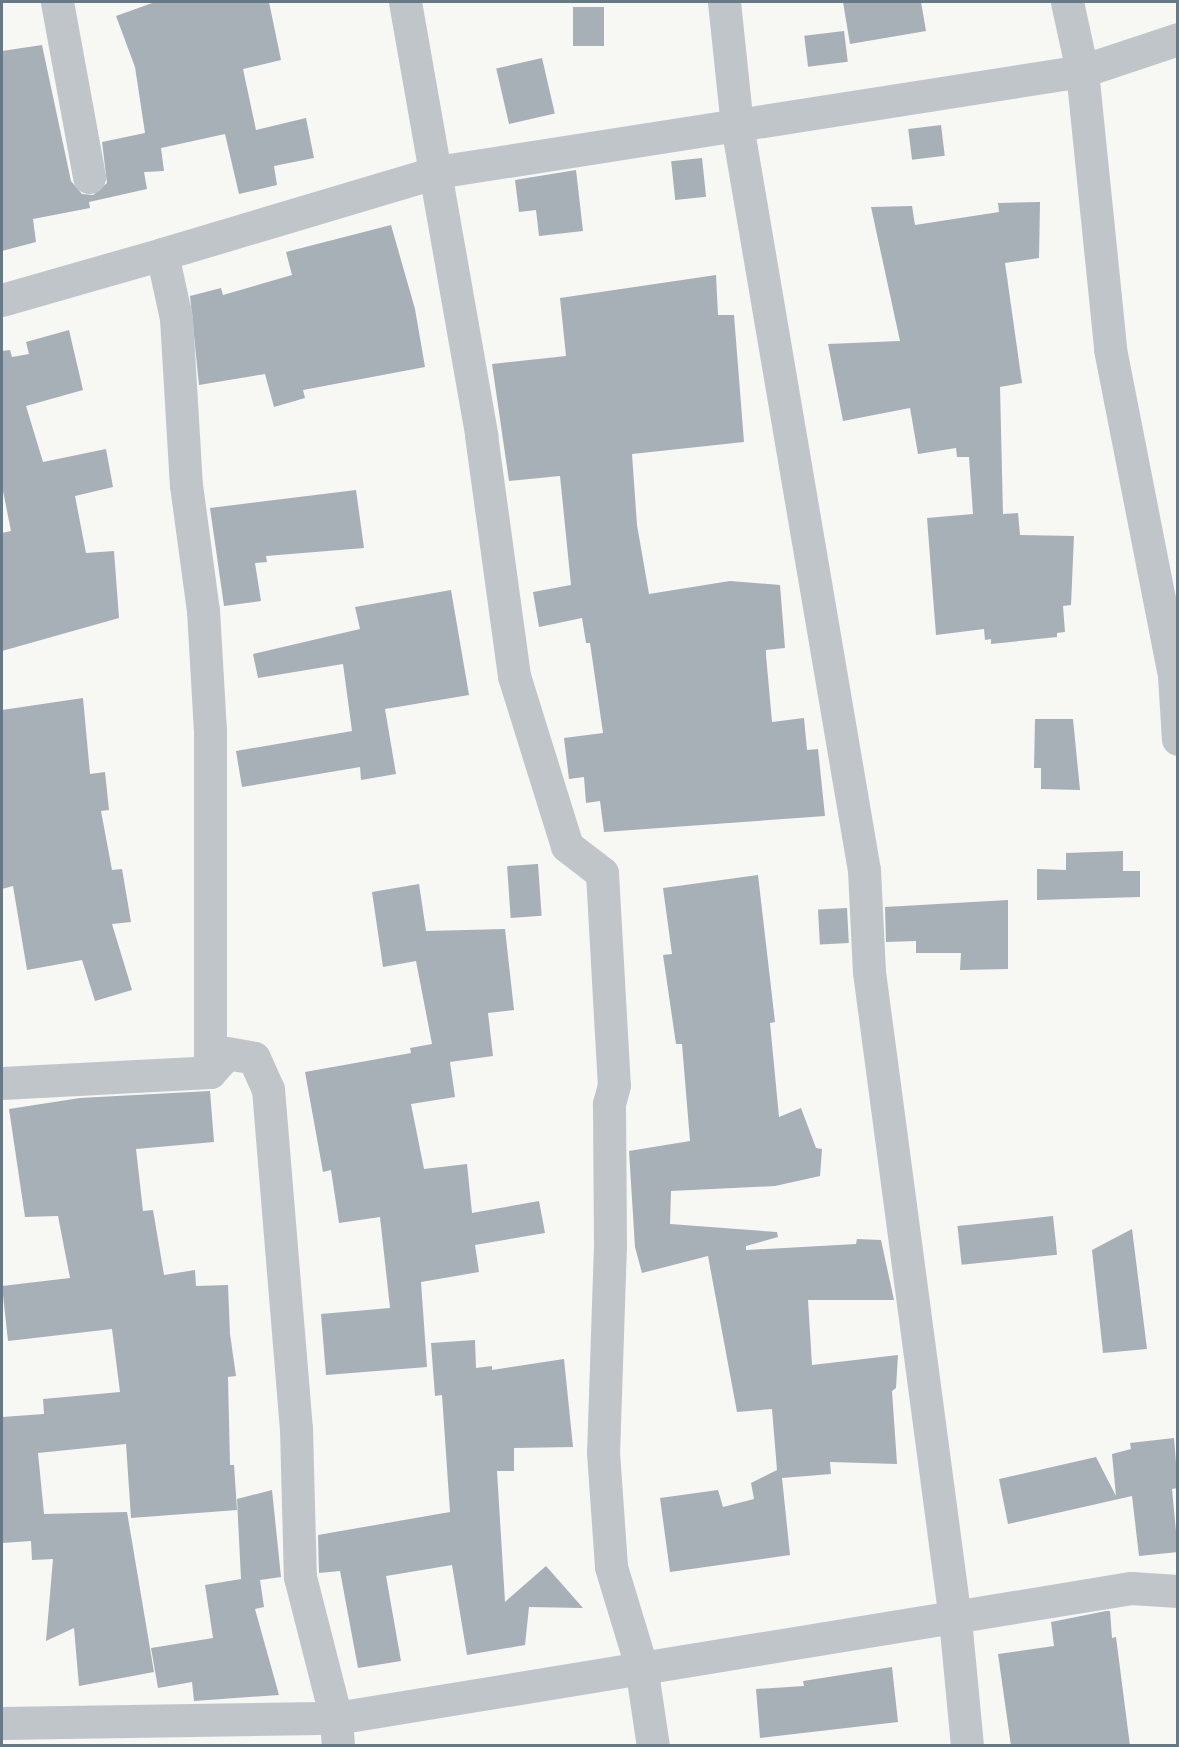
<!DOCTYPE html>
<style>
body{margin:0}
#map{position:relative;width:1179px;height:1747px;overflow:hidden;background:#f7f7f4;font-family:"Asap Condensed",sans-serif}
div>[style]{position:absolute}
.building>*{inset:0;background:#a7b0b6;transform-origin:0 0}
.street>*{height:33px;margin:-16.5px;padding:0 16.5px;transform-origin:16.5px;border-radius:16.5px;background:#c0c5c9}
span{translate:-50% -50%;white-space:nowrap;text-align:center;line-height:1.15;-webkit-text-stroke:6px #fff;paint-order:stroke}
.frame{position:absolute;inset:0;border:3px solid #657987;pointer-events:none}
</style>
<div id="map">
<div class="building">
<i style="clip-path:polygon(155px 2px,269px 2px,281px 60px,243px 69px,256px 130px,306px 118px,314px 158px,274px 166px,277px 185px,239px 194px,225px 134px,161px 148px,164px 171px,144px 172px,147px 189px,89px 202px,90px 208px,33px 219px,36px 242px,2px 251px,2px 51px,42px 45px,71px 181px,82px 194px,93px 195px,107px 183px,102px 142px,145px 133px,135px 67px,116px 16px)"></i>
<i style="clip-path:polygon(843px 2px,921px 2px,926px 31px,850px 44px)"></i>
<i style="left:573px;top:7px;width:31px;height:39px"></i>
<i style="left:844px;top:31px;width:31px;height:40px;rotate:83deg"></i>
<i style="left:542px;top:58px;width:57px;height:47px;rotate:77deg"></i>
<i style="left:941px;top:125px;width:31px;height:33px;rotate:83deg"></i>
<i style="left:702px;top:158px;width:39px;height:31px;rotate:84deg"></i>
<i style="clip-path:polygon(576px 170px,583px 231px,539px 236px,536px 210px,519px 212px,515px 180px)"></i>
<i style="clip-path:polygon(1040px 202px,1039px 258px,1005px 263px,1022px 383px,1000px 387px,1003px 514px,1018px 513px,1020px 535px,1074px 536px,1071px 605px,1063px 606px,1065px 632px,1057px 633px,1057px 637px,991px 644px,991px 639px,985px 640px,984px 629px,936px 635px,927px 518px,973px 514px,969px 457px,957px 457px,956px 448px,918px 454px,910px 408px,843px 421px,828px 344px,900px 341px,871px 207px,912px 206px,915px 225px,999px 212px,998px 203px)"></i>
<i style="clip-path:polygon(391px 225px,415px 309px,425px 367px,303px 390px,305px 398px,274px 407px,265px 374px,199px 385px,190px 296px,221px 288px,223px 295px,292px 275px,286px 252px)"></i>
<i style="clip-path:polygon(716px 275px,718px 315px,734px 315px,744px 442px,632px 454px,637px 525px,649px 594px,730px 581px,780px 585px,785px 648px,766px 650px,766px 655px,772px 722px,804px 718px,807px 750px,818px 749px,825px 816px,604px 832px,600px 801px,586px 803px,584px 777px,569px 779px,564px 738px,603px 733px,590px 643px,586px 643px,582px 618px,539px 627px,533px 592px,571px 585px,560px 476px,509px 481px,492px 364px,566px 356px,560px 298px)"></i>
<i style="clip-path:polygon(69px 330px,83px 390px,26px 406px,43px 462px,106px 449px,113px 487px,75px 496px,86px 553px,114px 551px,119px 618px,2px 651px,2px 533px,11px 531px,2px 486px,2px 351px,10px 350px,12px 357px,29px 354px,26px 342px)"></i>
<i style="clip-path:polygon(356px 490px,364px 548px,266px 556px,267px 562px,255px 563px,261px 601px,224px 606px,210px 508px)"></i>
<i style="clip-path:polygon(451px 590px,469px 695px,385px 709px,396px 774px,361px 780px,360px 767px,242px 787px,236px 751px,352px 731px,343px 664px,258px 678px,253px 654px,360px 629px,355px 607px)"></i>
<i style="clip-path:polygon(83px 698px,90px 774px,105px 772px,109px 810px,101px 811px,112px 870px,122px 869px,131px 922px,112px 924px,132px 990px,95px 1001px,82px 960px,27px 970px,13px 886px,2px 889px,2px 710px)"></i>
<i style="clip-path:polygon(1035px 719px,1073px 719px,1080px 790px,1041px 789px,1041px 768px,1034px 768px)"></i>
<i style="clip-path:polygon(1123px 851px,1123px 871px,1140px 871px,1140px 897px,1037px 900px,1037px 869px,1066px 870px,1066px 853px)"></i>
<i style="left:538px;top:864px;width:52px;height:31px;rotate:86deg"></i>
<i style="clip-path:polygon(758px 875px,775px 1022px,770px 1023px,779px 1117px,801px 1108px,816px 1148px,822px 1149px,820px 1176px,775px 1186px,671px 1191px,670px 1224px,777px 1232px,778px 1237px,746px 1246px,746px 1250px,856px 1244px,857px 1239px,881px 1240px,894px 1300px,808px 1300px,812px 1365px,898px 1355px,896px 1388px,892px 1391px,897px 1464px,830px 1462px,831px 1474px,782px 1478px,790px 1555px,670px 1572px,660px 1498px,718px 1490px,723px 1507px,754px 1499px,751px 1483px,777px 1470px,772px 1409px,737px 1412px,708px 1256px,642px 1273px,635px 1247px,629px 1151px,690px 1141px,682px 1044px,676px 1044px,663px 955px,672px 954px,663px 888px)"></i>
<i style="clip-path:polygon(419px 884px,426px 931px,505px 929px,514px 1010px,488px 1013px,493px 1056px,450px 1062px,455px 1097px,411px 1104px,424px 1169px,467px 1164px,472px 1213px,539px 1201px,545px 1233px,475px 1245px,479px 1272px,421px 1282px,427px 1367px,326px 1375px,321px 1314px,390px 1308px,380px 1217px,339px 1223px,331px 1170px,323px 1172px,305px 1072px,411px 1053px,410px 1048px,432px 1044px,416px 961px,383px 967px,372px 892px)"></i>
<i style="clip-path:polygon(1008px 900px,1008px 969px,960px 970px,961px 953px,916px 953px,916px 941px,886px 942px,885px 907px)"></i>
<i style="left:847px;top:908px;width:35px;height:29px;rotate:87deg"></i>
<i style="clip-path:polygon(210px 1091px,214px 1142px,136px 1149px,143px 1211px,153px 1210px,164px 1275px,195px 1270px,196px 1286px,228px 1285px,230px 1334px,236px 1376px,228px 1377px,230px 1465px,234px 1465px,237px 1510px,131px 1518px,126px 1444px,38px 1453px,44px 1514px,127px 1512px,154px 1672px,79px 1686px,74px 1628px,46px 1641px,53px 1559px,32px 1560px,31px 1541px,2px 1543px,2px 1417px,44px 1414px,43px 1399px,120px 1392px,112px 1329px,8px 1341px,2px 1286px,70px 1278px,58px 1216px,25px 1217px,9px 1109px,80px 1098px)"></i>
<i style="left:1053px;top:1216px;width:39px;height:96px;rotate:84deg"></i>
<i style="clip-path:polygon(1132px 1229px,1147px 1349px,1103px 1353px,1092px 1250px)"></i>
<i style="clip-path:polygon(475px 1340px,476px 1368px,492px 1366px,492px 1370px,564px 1359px,573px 1447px,514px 1448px,514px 1471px,497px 1471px,505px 1602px,546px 1566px,583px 1608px,529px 1607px,525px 1645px,467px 1655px,452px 1565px,386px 1576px,401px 1661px,358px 1668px,340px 1571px,319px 1573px,318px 1535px,450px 1512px,442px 1395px,435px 1396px,431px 1343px)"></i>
<i style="clip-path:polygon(1174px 1438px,1178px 1488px,1172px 1489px,1178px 1552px,1139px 1556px,1132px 1496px,1008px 1524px,999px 1479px,1096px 1457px,1116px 1496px,1112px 1454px,1131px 1449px,1130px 1443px)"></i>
<i style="clip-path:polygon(272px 1490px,281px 1577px,260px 1580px,264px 1607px,255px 1609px,279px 1695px,194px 1701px,192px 1682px,158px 1688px,151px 1648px,213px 1638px,205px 1585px,241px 1579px,237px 1499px)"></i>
<i style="clip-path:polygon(1106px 1611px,1110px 1611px,1112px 1638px,1116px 1637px,1130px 1746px,1011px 1746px,998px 1654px,1054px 1646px,1051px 1622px)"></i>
<i style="clip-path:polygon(892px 1667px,898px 1722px,760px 1738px,756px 1689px,804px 1686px,803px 1681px)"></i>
</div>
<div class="street">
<i style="left:57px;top:2px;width:178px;rotate:79.6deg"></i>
<i style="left:405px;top:2px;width:440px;rotate:80deg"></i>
<i style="left:481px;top:435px;width:243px;rotate:82.2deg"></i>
<i style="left:514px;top:676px;width:178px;rotate:72.7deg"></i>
<i style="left:567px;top:846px;width:44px;rotate:37.6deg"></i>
<i style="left:602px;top:873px;width:212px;rotate:86.8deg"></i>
<i style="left:614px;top:1085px;width:20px;rotate:105deg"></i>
<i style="left:609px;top:1104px;width:140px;rotate:89.6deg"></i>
<i style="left:610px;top:1244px;width:208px;rotate:91.9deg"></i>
<i style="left:603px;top:1452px;width:115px;rotate:86deg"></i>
<i style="left:611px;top:1567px;width:103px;rotate:73.1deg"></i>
<i style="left:641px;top:1666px;width:81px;rotate:81.5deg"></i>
<i style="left:724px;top:2px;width:124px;rotate:84deg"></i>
<i style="left:737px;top:125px;width:756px;rotate:80.33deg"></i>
<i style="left:864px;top:870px;width:102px;rotate:87.2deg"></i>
<i style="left:869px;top:972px;width:653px;rotate:82.43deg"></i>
<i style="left:955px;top:1619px;width:128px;rotate:84.6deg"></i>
<i style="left:1067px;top:2px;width:71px;rotate:77.7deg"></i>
<i style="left:1082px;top:71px;width:279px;rotate:84.2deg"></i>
<i style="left:1110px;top:349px;width:333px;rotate:78.9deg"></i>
<i style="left:1174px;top:676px;width:63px;rotate:86.4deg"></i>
<i style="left:162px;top:254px;width:287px;rotate:-16.6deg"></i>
<i style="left:437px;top:172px;width:653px;rotate:-8.9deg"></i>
<i style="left:1082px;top:71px;width:101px;rotate:-18.4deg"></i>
<i style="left:2px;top:300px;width:166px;rotate:-16deg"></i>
<i style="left:162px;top:254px;width:66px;rotate:77.7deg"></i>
<i style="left:176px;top:318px;width:167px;rotate:86.6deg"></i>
<i style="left:186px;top:485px;width:126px;rotate:82.3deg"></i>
<i style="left:203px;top:610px;width:120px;rotate:86.7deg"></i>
<i style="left:210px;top:730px;width:342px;rotate:90deg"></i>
<i style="left:2px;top:1083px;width:208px;rotate:-3deg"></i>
<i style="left:210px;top:1072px;width:25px;rotate:-48deg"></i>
<i style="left:227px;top:1053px;width:27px;rotate:10deg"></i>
<i style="left:254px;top:1058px;width:34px;rotate:66deg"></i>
<i style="left:268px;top:1089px;width:340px;rotate:85.3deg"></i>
<i style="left:296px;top:1428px;width:149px;rotate:88.5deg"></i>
<i style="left:300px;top:1577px;width:146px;rotate:75.7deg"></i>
<i style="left:336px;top:1718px;width:28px;rotate:86deg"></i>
<i style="left:2px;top:1723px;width:334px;rotate:-0.9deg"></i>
<i style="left:336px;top:1718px;width:806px;rotate:-9.29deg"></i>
<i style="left:1131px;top:1588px;width:47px;rotate:3.7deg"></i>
</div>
<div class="frame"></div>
</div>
